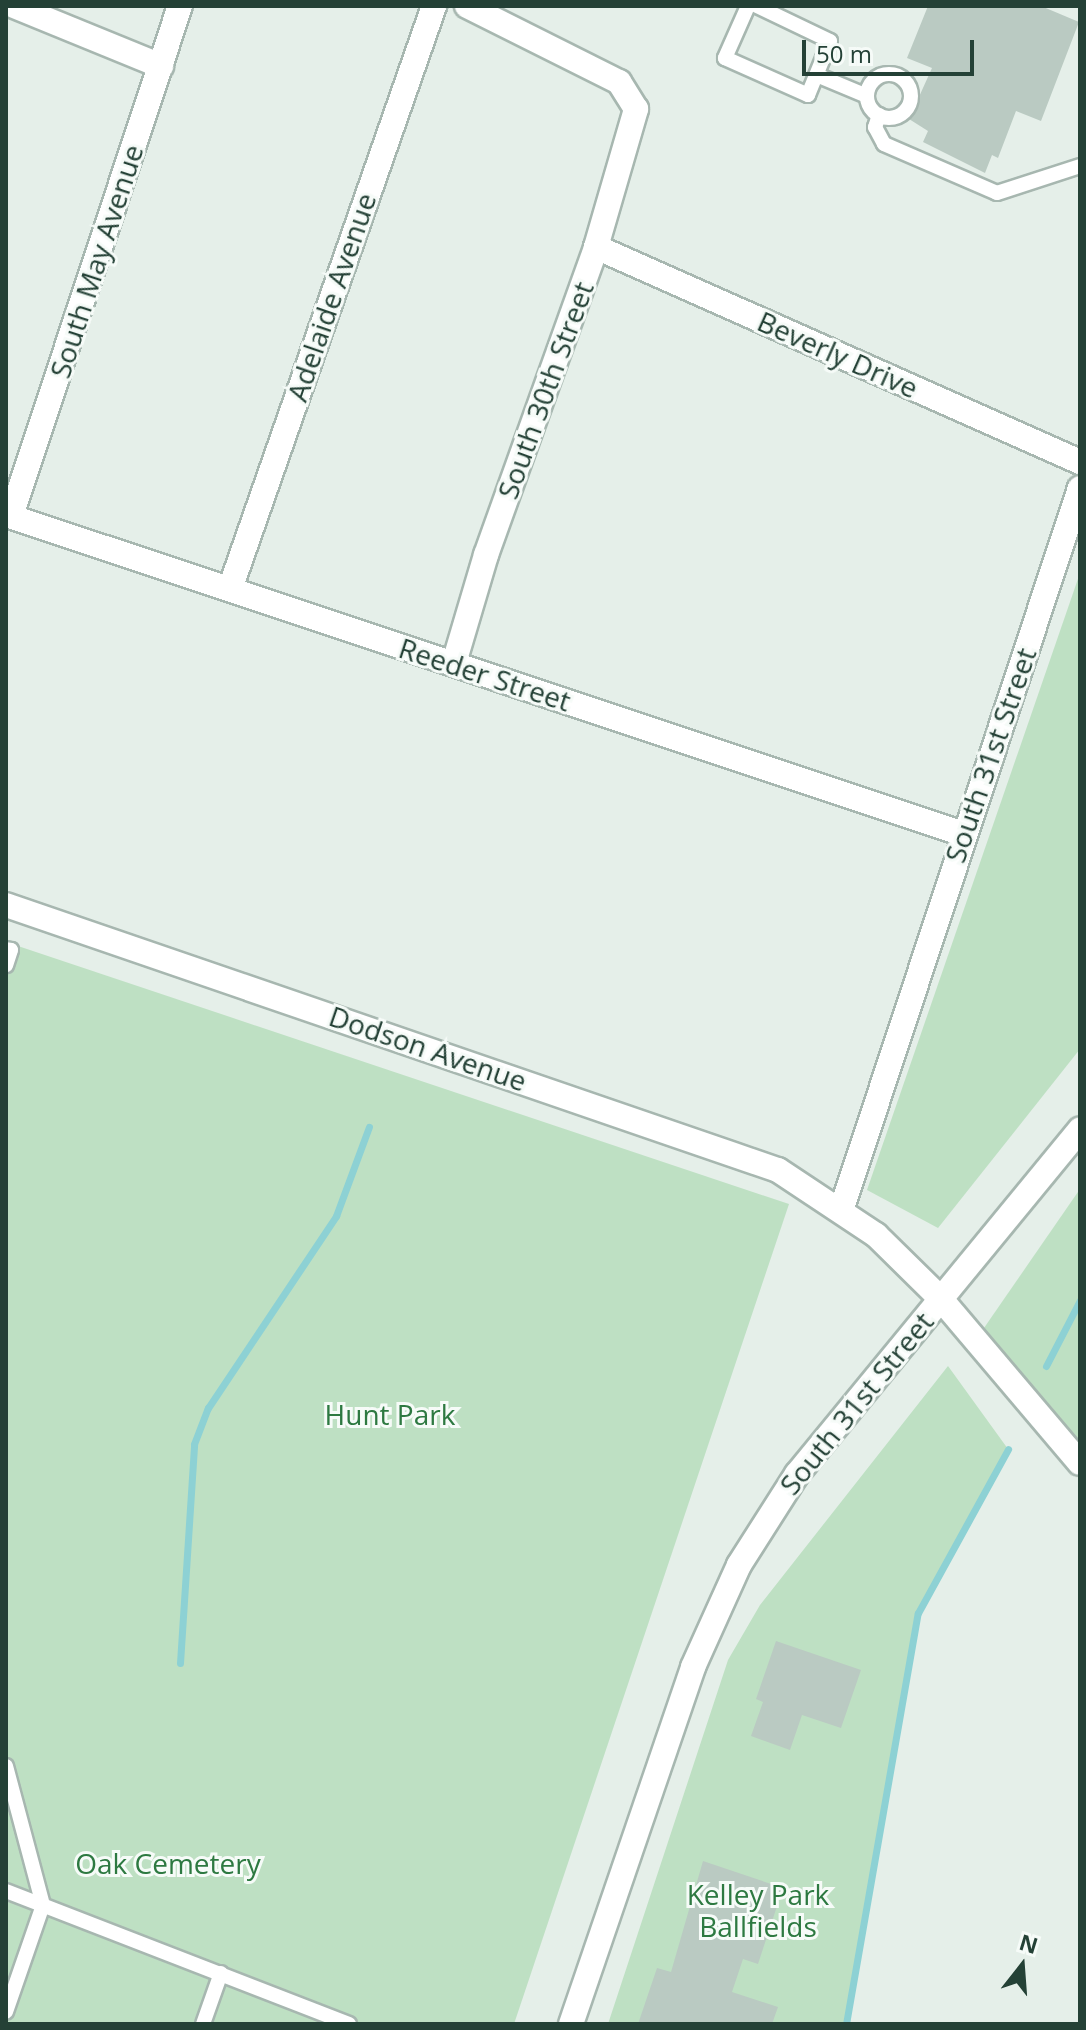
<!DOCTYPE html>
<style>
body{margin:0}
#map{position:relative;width:1086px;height:2030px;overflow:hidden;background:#e5efe9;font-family:"Open Sans",sans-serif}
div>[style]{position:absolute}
.green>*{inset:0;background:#bee0c3}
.stream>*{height:7px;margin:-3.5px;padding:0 3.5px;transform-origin:3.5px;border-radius:3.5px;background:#8dd1d4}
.building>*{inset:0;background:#bacac2}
.roads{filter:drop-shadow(2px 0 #a7b7b0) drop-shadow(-2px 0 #a7b7b0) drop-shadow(0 2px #a7b7b0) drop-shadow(0 -2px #a7b7b0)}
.lane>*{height:14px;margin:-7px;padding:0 7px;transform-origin:7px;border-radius:7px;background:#fff}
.lane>.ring{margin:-7px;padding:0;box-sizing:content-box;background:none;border:14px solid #fff;border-radius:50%}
.street>*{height:24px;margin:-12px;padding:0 12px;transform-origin:12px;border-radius:12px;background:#fff}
.secondary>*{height:24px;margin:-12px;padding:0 12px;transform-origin:12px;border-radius:12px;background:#fff}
span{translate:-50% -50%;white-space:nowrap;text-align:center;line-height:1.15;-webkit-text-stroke:6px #f6fbf8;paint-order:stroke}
.street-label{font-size:28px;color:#244136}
.park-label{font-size:28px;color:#2d7941}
.frame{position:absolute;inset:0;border:8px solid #244136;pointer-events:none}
.north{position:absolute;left:982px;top:1926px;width:80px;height:80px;-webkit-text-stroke:6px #f6fbf8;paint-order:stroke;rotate:17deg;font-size:22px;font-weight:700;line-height:32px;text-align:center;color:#244136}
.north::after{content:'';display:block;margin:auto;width:28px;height:36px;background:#244136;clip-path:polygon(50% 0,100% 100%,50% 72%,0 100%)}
.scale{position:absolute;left:802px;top:40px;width:172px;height:36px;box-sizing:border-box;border:4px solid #244136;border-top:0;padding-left:10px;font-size:24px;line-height:28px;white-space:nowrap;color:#244136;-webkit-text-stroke:6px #f6fbf8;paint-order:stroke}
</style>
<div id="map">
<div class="green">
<i style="clip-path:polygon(1080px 573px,1080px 1049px,938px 1228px,867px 1190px)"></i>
<i style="clip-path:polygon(6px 942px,789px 1204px,514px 2024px,6px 2024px)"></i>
<i style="clip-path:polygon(1080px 1189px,1080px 1455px,975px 1341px)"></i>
<i style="clip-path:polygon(948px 1366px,1008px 1449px,918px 1613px,846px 2024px,608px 2024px,728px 1660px,760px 1605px)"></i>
</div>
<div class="stream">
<i style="left:1046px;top:1366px;width:74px;rotate:-62.7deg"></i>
<i style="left:180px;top:1663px;width:219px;rotate:-86.3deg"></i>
<i style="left:194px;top:1444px;width:39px;rotate:-69deg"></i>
<i style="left:208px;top:1408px;width:231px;rotate:-56.3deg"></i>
<i style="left:336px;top:1216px;width:95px;rotate:-69.7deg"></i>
<i style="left:846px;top:2024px;width:417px;rotate:-80.1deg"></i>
<i style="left:918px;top:1613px;width:187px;rotate:-61.2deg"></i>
</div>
<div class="building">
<i style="clip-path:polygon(928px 6px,1041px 6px,1079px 22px,1041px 121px,1016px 111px,998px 158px,992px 155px,985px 173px,923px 142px,928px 131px,909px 119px,932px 68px,907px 58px)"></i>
<i style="clip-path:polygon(776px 1641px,861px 1670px,841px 1728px,802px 1715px,790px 1750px,751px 1736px,763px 1702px,756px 1699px)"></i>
<i style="clip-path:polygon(703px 1861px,783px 1888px,758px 1964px,743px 1959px,732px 1992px,778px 2007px,772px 2024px,638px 2024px,657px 1968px,671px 1972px)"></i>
</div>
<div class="roads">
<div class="lane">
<i style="left:748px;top:6px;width:57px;rotate:113.9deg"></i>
<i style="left:725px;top:58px;width:91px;rotate:24deg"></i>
<i style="left:808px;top:95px;width:58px;rotate:-67.8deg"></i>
<i style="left:830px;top:41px;width:81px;rotate:-154.4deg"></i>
<i class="ring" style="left:867px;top:74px;width:30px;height:30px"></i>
<i style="left:819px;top:76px;width:52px;rotate:22.6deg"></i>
<i style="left:879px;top:115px;width:13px;rotate:108deg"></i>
<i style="left:875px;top:127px;width:19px;rotate:62deg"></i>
<i style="left:884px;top:144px;width:123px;rotate:23.4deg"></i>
<i style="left:997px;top:193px;width:87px;rotate:-18deg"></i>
<i style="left:6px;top:949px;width:5px;rotate:11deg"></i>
<i style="left:11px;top:950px;width:16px;rotate:108deg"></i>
<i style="left:6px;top:1766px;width:144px;rotate:75.1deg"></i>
<i style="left:43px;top:1905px;width:113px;rotate:109.1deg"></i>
<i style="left:6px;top:1891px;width:368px;rotate:21.2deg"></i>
<i style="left:203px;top:2024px;width:54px;rotate:-70.6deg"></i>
</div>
<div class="street">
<i style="left:14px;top:6px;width:159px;rotate:22.2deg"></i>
<i style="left:596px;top:247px;width:530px;rotate:23.95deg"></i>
<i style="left:6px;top:515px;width:1009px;rotate:18.43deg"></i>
<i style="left:11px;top:516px;width:537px;rotate:-71.67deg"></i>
<i style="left:230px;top:589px;width:618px;rotate:-70.71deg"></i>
<i style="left:454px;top:663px;width:113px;rotate:-73.5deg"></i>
<i style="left:486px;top:555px;width:327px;rotate:-70.3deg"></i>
<i style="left:596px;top:247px;width:144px;rotate:-73.8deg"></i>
<i style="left:636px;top:109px;width:32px;rotate:-122deg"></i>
<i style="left:619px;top:82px;width:170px;rotate:-153.4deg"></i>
<i style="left:6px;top:905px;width:816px;rotate:18.95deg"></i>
<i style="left:778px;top:1170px;width:118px;rotate:33.6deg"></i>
<i style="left:876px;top:1235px;width:90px;rotate:44.5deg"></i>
<i style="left:940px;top:1298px;width:216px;rotate:49.7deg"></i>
<i style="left:842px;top:1208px;width:758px;rotate:-71.71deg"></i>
</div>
<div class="secondary">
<i style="left:571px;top:2024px;width:377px;rotate:-71.1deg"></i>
<i style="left:693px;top:1667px;width:112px;rotate:-65.7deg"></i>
<i style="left:739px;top:1565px;width:108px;rotate:-57.5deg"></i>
<i style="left:797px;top:1474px;width:446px;rotate:-50.6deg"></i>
</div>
</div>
<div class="street-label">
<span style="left:96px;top:261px;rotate:-72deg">South May Avenue</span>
<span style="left:331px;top:297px;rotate:-71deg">Adelaide Avenue</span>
<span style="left:838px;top:354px;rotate:24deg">Beverly Drive</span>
<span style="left:545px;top:390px;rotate:-70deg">South 30th Street</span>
<span style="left:485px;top:674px;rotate:18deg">Reeder Street</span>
<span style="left:990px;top:755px;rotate:-71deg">South 31st Street</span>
<span style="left:428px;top:1048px;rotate:19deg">Dodson Avenue</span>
<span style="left:856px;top:1403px;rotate:-51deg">South 31st Street</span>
</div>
<div class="park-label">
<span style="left:390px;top:1414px">Hunt Park</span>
<span style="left:168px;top:1863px">Oak Cemetery</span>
<span style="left:758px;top:1910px">Kelley Park<br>Ballfields</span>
</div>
<div class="frame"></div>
<div class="north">N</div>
<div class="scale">50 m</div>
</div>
